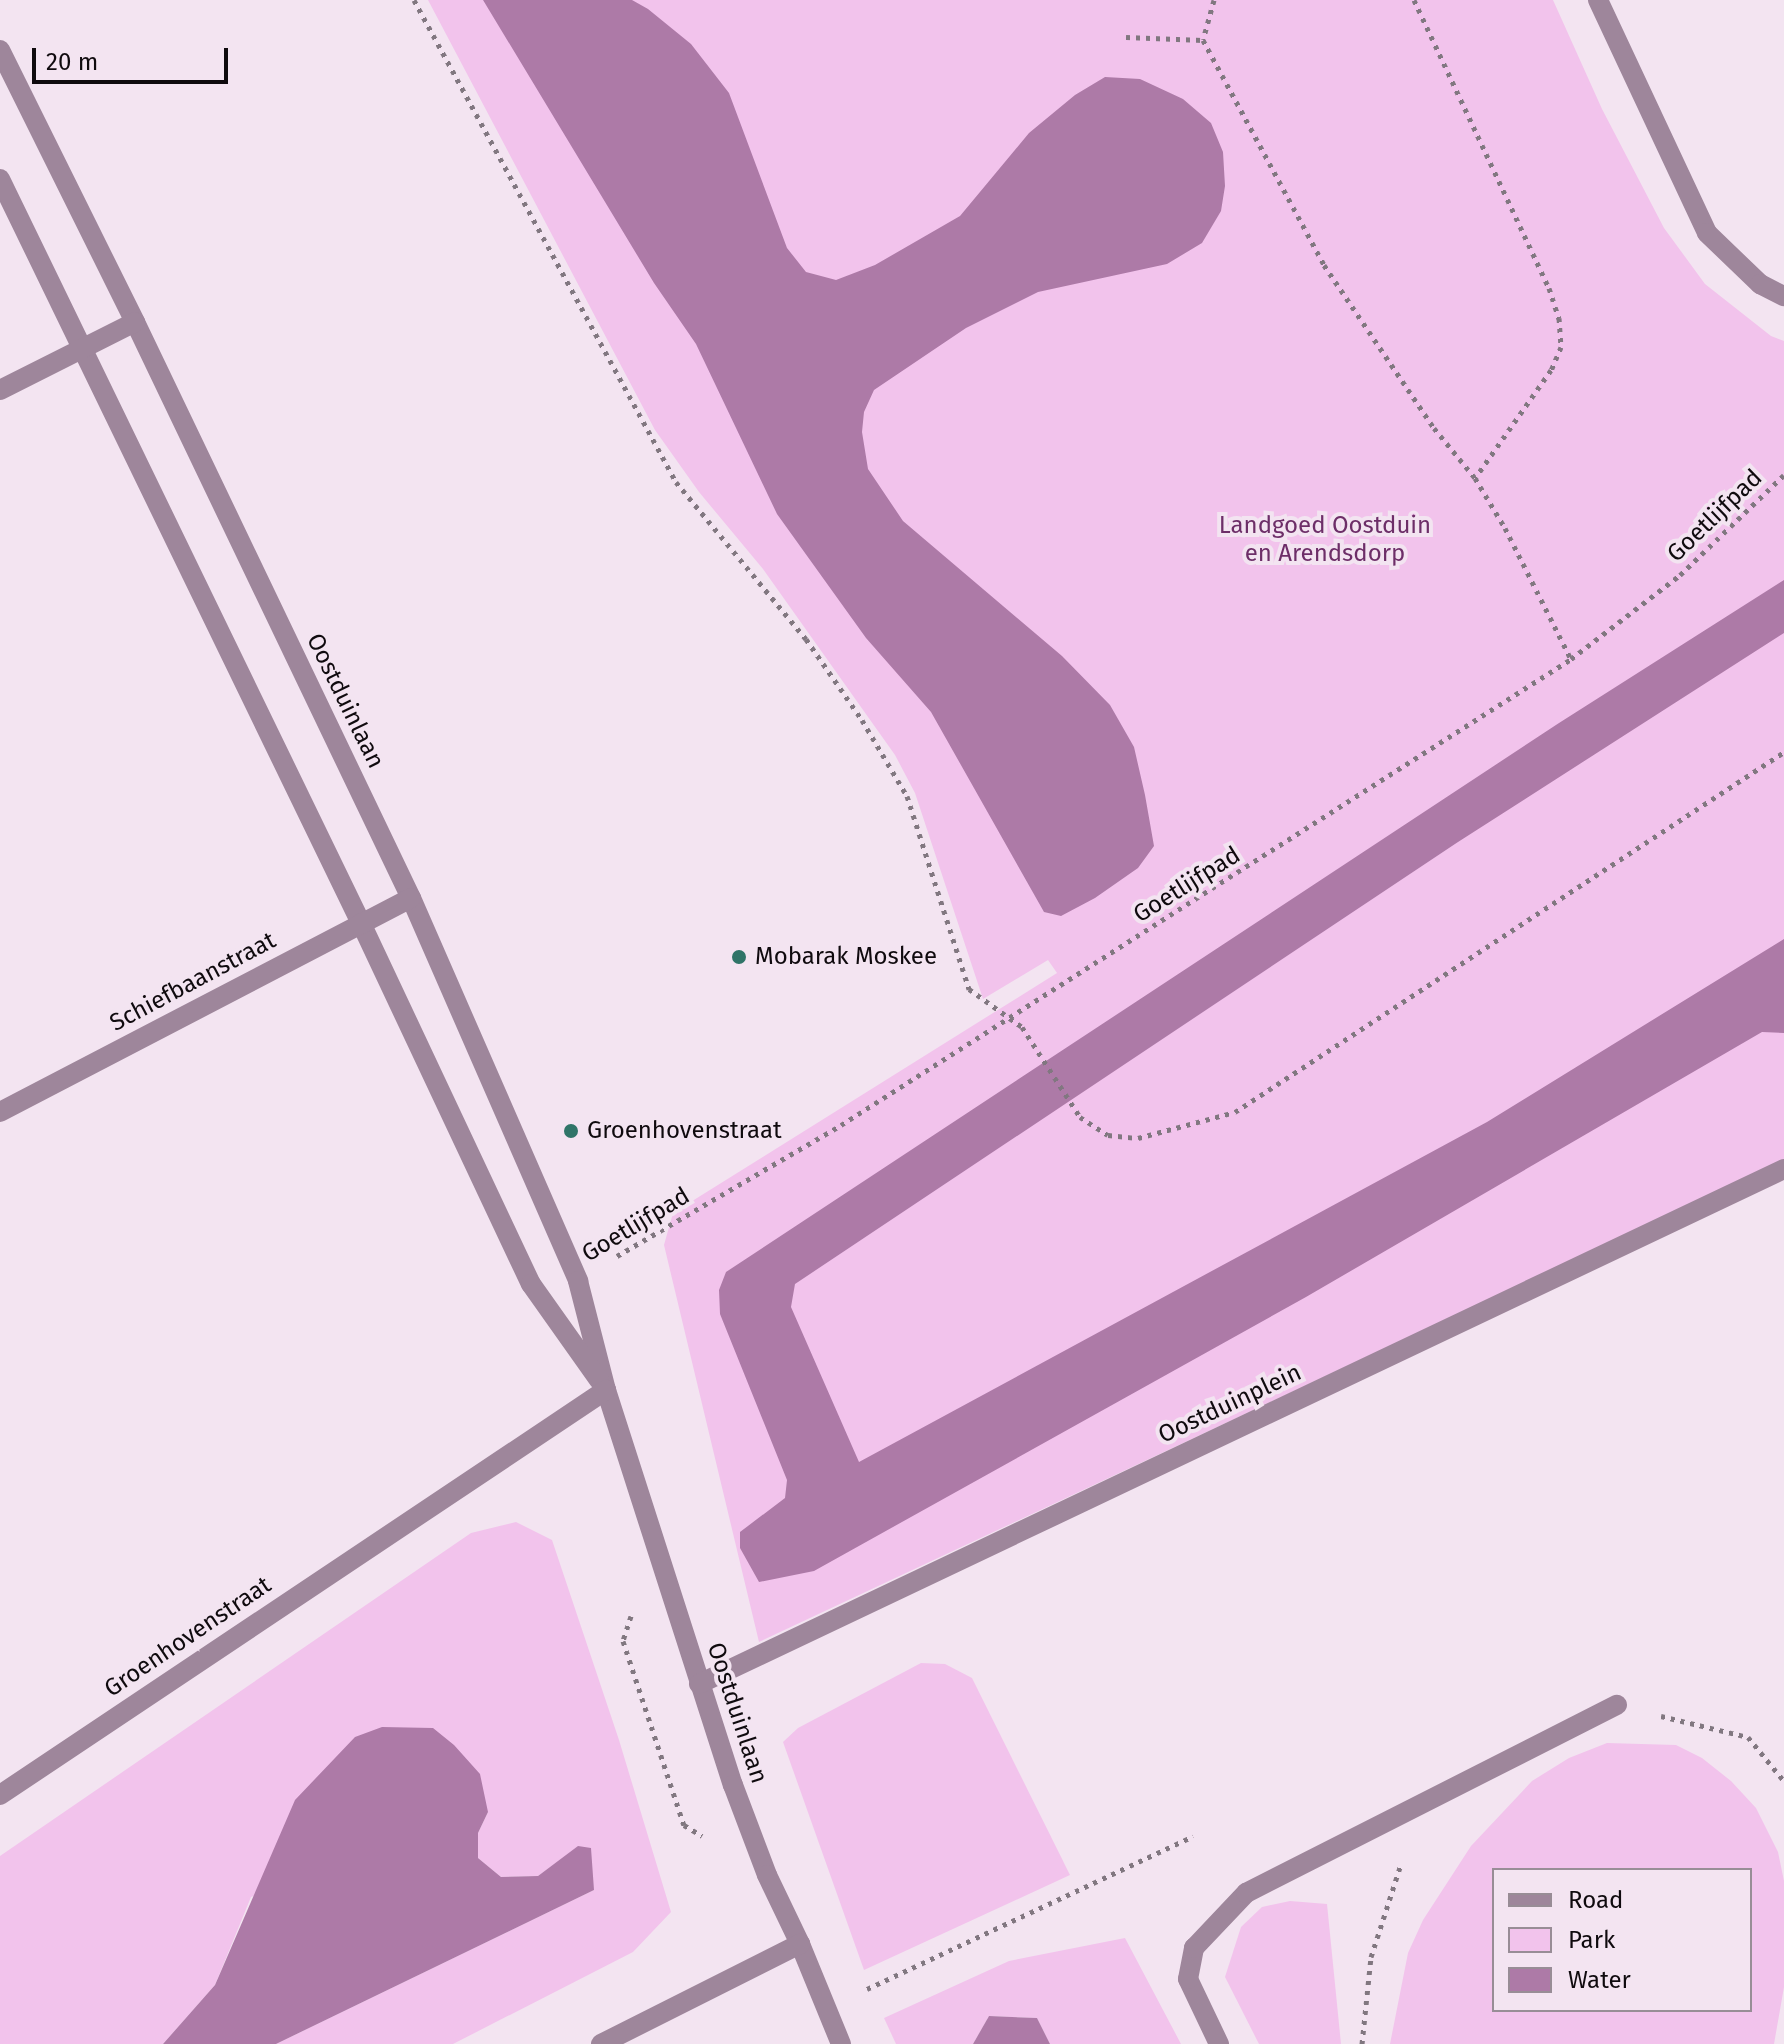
<!DOCTYPE html>
<style>
body{margin:0}
#map{position:relative;width:1784px;height:2044px;overflow:hidden;background:#f3e4f1;font-family:"Fira Sans",sans-serif}
div>[style]{position:absolute}
.green>*{inset:0;background:#f2c3ec}
.water>*{inset:0;background:#ad7aa7}
.path>*{height:5px;margin-top:-2.5px;transform-origin:0;background:repeating-linear-gradient(90deg,#817780 0 4px,transparent 0 10px)}
.minor>*{height:20px;margin:-10px;padding:0 10px;transform-origin:10px;border-radius:10px;background:#9e869b}
.dots>*{width:22px;height:22px;translate:-50% -50%;box-sizing:border-box;border:4px solid #f3e4f1;border-radius:50%}
span{translate:-50% -50%;white-space:nowrap;text-align:center;line-height:1.15;-webkit-text-stroke:8px #f3e4f1;paint-order:stroke}
.street-label{font-size:24px;color:#0f0a0e}
.park-label{font-size:24px;color:#6d2e68}
.poi-label{font-size:24px;color:#0f0a0e}
.left{translate:0 -50%;text-align:left}
.legend{position:absolute;left:1492px;top:1868px;width:260px;height:144px;box-sizing:border-box;background:#f3e4f1;border:2px solid #988d96;margin:0;padding:10px 14px;list-style:none;font-size:24px;color:#0f0a0e}
.legend li{display:flex;align-items:center;gap:16px;height:40px}
.legend b{width:40px;border:2px solid #988d96}
.scale{position:absolute;left:32px;top:48px;width:196px;height:36px;box-sizing:border-box;border:4px solid #0f0a0e;border-top:0;padding-left:10px;font-size:24px;line-height:28px;white-space:nowrap;color:#0f0a0e;-webkit-text-stroke:6px #f3e4f1;paint-order:stroke}
</style>
<div id="map">
<div class="green">
<i style="clip-path:polygon(428px 0,1553px 0,1602px 109px,1664px 228px,1705px 284px,1771px 336px,1784px 341px,1784px 1161px,759px 1642px,664px 1245px,673px 1213px,1057px 973px,1048px 960px,983px 999px,915px 793px,895px 755px,763px 569px,699px 492px,655px 430px)"></i>
<i style="clip-path:polygon(516px 1522px,552px 1540px,619px 1740px,671px 1912px,633px 1952px,453px 2044px,276px 2044px,594px 1890px,556px 1863px,538px 1876px,501px 1877px,478px 1858px,478px 1833px,488px 1812px,251px 1897px,215px 1985px,163px 2044px,0 2044px,0 1856px,471px 1533px)"></i>
<i style="clip-path:polygon(921px 1663px,945px 1664px,972px 1678px,1070px 1875px,864px 1970px,783px 1742px,798px 1728px)"></i>
<i style="clip-path:polygon(evenodd,1607px 1743px,1676px 1745px,1702px 1758px,1731px 1781px,1756px 1808px,1778px 1852px,1784px 1881px,1784px 1987px,1774px 2044px,1390px 2044px,1408px 1953px,1423px 1920px,1471px 1846px,1532px 1781px,1569px 1758px,1607px 1743px,1750px 1870px,1750px 2010px,1494px 2010px,1494px 1870px,1750px 1870px)"></i>
<i style="clip-path:polygon(1290px 1901px,1327px 1904px,1341px 2044px,1259px 2044px,1225px 1977px,1241px 1927px,1262px 1907px)"></i>
<i style="clip-path:polygon(1125px 1938px,1181px 2044px,1050px 2044px,1037px 2018px,989px 2016px,973px 2044px,896px 2044px,884px 2018px,1009px 1961px)"></i>
</div>
<div class="water">
<i style="clip-path:polygon(483px 0,632px 0,648px 9px,691px 44px,729px 93px,787px 248px,806px 272px,836px 280px,875px 265px,960px 216px,1029px 133px,1075px 95px,1105px 77px,1140px 79px,1183px 99px,1211px 123px,1223px 152px,1225px 186px,1221px 211px,1202px 243px,1167px 264px,1038px 292px,966px 328px,874px 390px,864px 412px,862px 432px,868px 469px,903px 521px,1062px 656px,1110px 705px,1134px 747px,1145px 795px,1154px 846px,1138px 868px,1095px 898px,1061px 916px,1044px 912px,931px 712px,866px 638px,777px 514px,696px 344px,654px 283px)"></i>
<i style="clip-path:polygon(1784px 580px,1784px 633px,1458px 842px,795px 1284px,791px 1307px,859px 1462px,1487px 1122px,1784px 939px,1784px 1033px,1762px 1032px,1306px 1297px,814px 1571px,759px 1582px,740px 1548px,740px 1532px,785px 1498px,787px 1480px,720px 1314px,719px 1290px,726px 1272px,1559px 723px)"></i>
<i style="clip-path:polygon(382px 1727px,433px 1728px,454px 1745px,480px 1774px,488px 1812px,478px 1833px,478px 1858px,501px 1877px,538px 1876px,578px 1846px,591px 1848px,594px 1890px,276px 2044px,163px 2044px,215px 1985px,295px 1800px,355px 1737px)"></i>
<i style="clip-path:polygon(989px 2016px,1037px 2018px,1050px 2044px,973px 2044px)"></i>
</div>
<div class="path">
<i style="left:414px;top:0;width:549px;rotate:61.47deg"></i>
<i style="left:676px;top:482px;width:204px;rotate:50.4deg"></i>
<i style="left:806px;top:639px;width:98px;rotate:55.3deg"></i>
<i style="left:862px;top:720px;width:88px;rotate:59.4deg"></i>
<i style="left:907px;top:796px;width:203px;rotate:72.2deg"></i>
<i style="left:969px;top:989px;width:65px;rotate:35.6deg"></i>
<i style="left:1022px;top:1027px;width:107px;rotate:57.2deg"></i>
<i style="left:1080px;top:1117px;width:33px;rotate:33deg"></i>
<i style="left:1108px;top:1135px;width:30px;rotate:6deg"></i>
<i style="left:1138px;top:1138px;width:100px;rotate:-15deg"></i>
<i style="left:1235px;top:1112px;width:657px;rotate:-33.25deg"></i>
<i style="left:1214px;top:0;width:41px;rotate:105.4deg"></i>
<i style="left:1203px;top:40px;width:255px;rotate:61.7deg"></i>
<i style="left:1324px;top:265px;width:197px;rotate:56deg"></i>
<i style="left:1434px;top:428px;width:65px;rotate:50.6deg"></i>
<i style="left:1414px;top:0;width:318px;rotate:64.9deg"></i>
<i style="left:1549px;top:288px;width:32px;rotate:72deg"></i>
<i style="left:1559px;top:318px;width:29px;rotate:86deg"></i>
<i style="left:1561px;top:347px;width:25px;rotate:113deg"></i>
<i style="left:1551px;top:370px;width:132px;rotate:125.1deg"></i>
<i style="left:1475px;top:478px;width:58px;rotate:59deg"></i>
<i style="left:1505px;top:528px;width:147px;rotate:63.3deg"></i>
<i style="left:1126px;top:37px;width:77px;rotate:2.2deg"></i>
<i style="left:617px;top:1256px;width:259px;rotate:-30.3deg"></i>
<i style="left:841px;top:1125px;width:866px;rotate:-32.55deg"></i>
<i style="left:1571px;top:659px;width:138px;rotate:-37.6deg"></i>
<i style="left:1680px;top:575px;width:144px;rotate:-43.9deg"></i>
<i style="left:631px;top:1616px;width:26px;rotate:108deg"></i>
<i style="left:623px;top:1641px;width:194px;rotate:71.7deg"></i>
<i style="left:684px;top:1825px;width:21px;rotate:31deg"></i>
<i style="left:1661px;top:1716px;width:89px;rotate:13.6deg"></i>
<i style="left:1748px;top:1737px;width:57px;rotate:50.7deg"></i>
<i style="left:867px;top:1989px;width:360px;rotate:-25.1deg"></i>
<i style="left:1362px;top:2044px;width:87px;rotate:-84.1deg"></i>
<i style="left:1371px;top:1957px;width:95px;rotate:-72.1deg"></i>
</div>
<div class="minor">
<i style="left:1598px;top:0;width:257px;rotate:64.9deg"></i>
<i style="left:1707px;top:233px;width:74px;rotate:43.9deg"></i>
<i style="left:1760px;top:284px;width:27px;rotate:27deg"></i>
<i style="left:0;top:50px;width:304px;rotate:63.6deg"></i>
<i style="left:135px;top:322px;width:639px;rotate:64.4deg"></i>
<i style="left:411px;top:898px;width:418px;rotate:66.4deg"></i>
<i style="left:578px;top:1281px;width:113px;rotate:75.6deg"></i>
<i style="left:606px;top:1390px;width:415px;rotate:72.2deg"></i>
<i style="left:733px;top:1785px;width:96px;rotate:69.3deg"></i>
<i style="left:767px;top:1875px;width:76px;rotate:64.4deg"></i>
<i style="left:800px;top:1944px;width:108px;rotate:67.7deg"></i>
<i style="left:0;top:179px;width:827px;rotate:64.12deg"></i>
<i style="left:361px;top:923px;width:399px;rotate:64.8deg"></i>
<i style="left:531px;top:1284px;width:118px;rotate:54.7deg"></i>
<i style="left:0;top:390px;width:151px;rotate:-26.7deg"></i>
<i style="left:0;top:1112px;width:463px;rotate:-27.5deg"></i>
<i style="left:699px;top:1684px;width:1201px;rotate:-25.39deg"></i>
<i style="left:0;top:1795px;width:729px;rotate:-33.76deg"></i>
<i style="left:601px;top:2044px;width:223px;rotate:-26.7deg"></i>
<i style="left:1219px;top:2044px;width:72px;rotate:-115.5deg"></i>
<i style="left:1188px;top:1979px;width:32px;rotate:-79deg"></i>
<i style="left:1194px;top:1948px;width:76px;rotate:-46.6deg"></i>
<i style="left:1246px;top:1893px;width:416px;rotate:-26.9deg"></i>
</div>
<div class="dots">
<i style="left:739px;top:957px;background:#2f7468"></i>
<i style="left:571px;top:1131px;background:#2f7468"></i>
</div>
<div class="street-label">
<span style="left:1715px;top:516px;rotate:-44deg">Goetlijfpad</span>
<span style="left:345px;top:701px;rotate:64deg">Oostduinlaan</span>
<span style="left:1187px;top:885px;rotate:-32deg">Goetlijfpad</span>
<span style="left:193px;top:982px;rotate:-28deg">Schiefbaanstraat</span>
<span style="left:636px;top:1225px;rotate:-31deg">Goetlijfpad</span>
<span style="left:1230px;top:1404px;rotate:-25deg">Oostduinplein</span>
<span style="left:188px;top:1637px;rotate:-34deg">Groenhovenstraat</span>
<span style="left:737px;top:1713px;rotate:72deg">Oostduinlaan</span>
</div>
<div class="park-label">
<span style="left:1325px;top:540px">Landgoed Oostduin<br>en Arendsdorp</span>
</div>
<div class="poi-label">
<span class="left" style="left:755px;top:957px">Mobarak Moskee</span>
<span class="left" style="left:587px;top:1131px">Groenhovenstraat</span>
</div>
<ul class="legend">
<li><b style="height:10px;background:#9e869b"></b>Road</li>
<li><b style="height:22px;background:#f2c3ec"></b>Park</li>
<li><b style="height:22px;background:#ad7aa7"></b>Water</li>
</ul>
<div class="scale">20 m</div>
</div>
